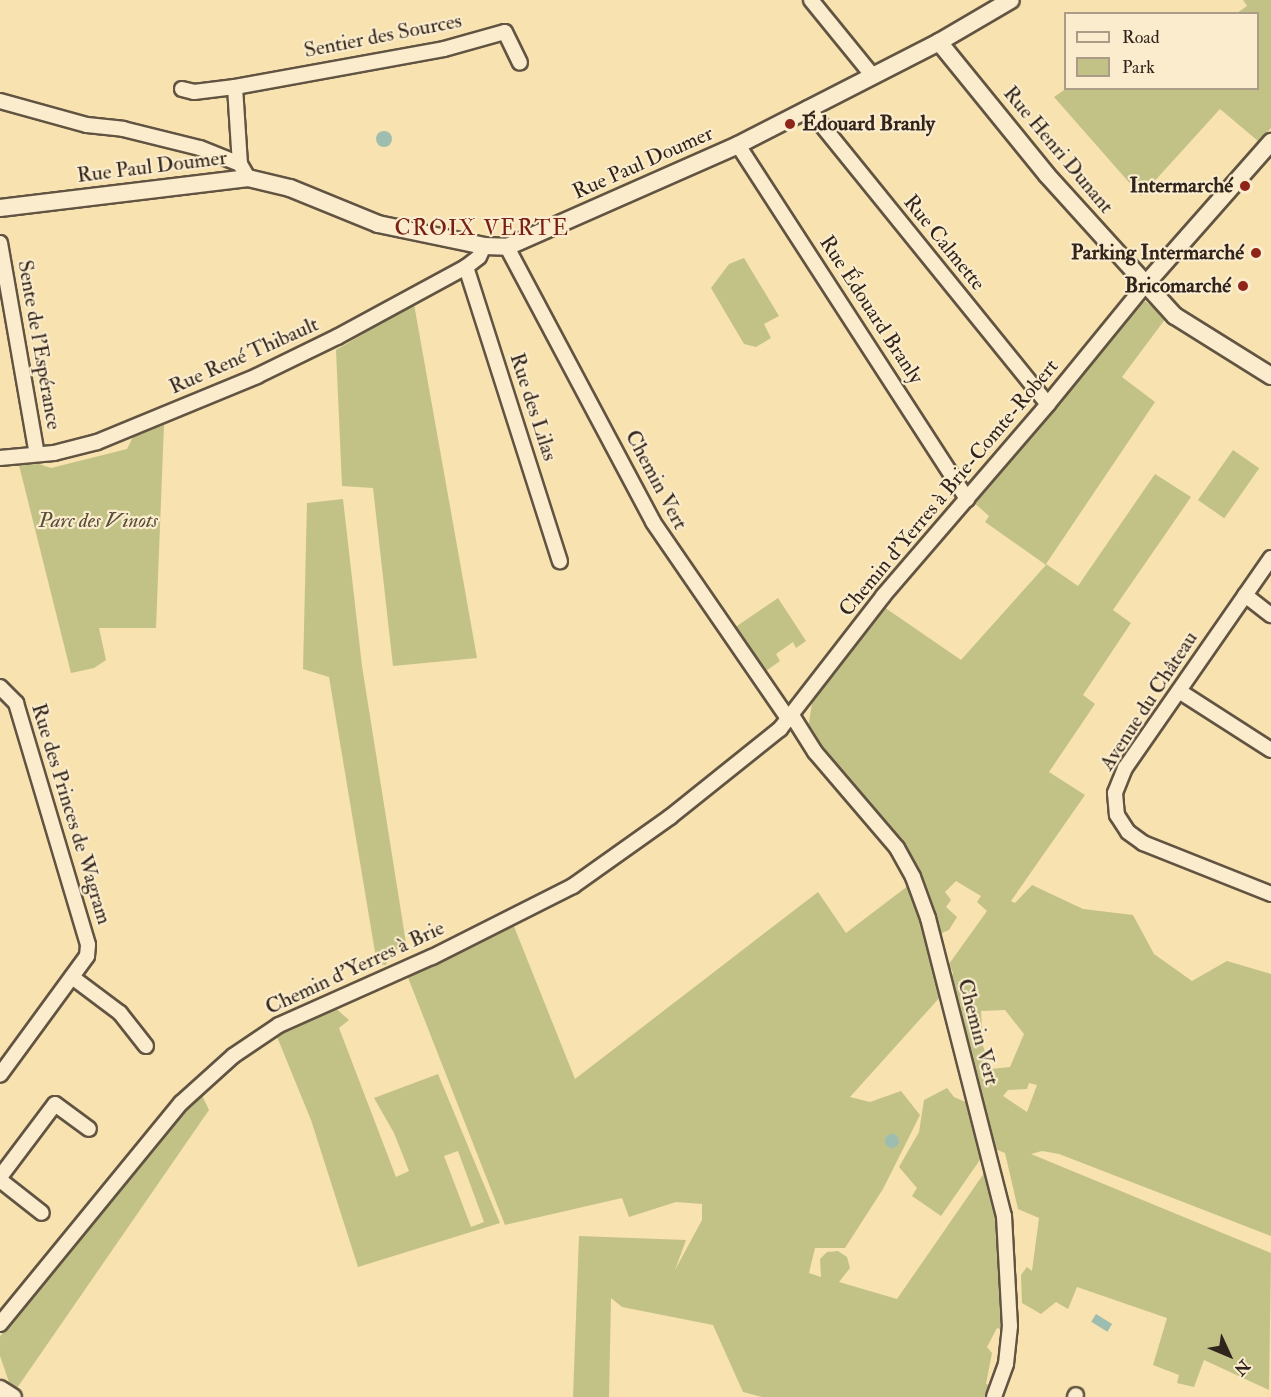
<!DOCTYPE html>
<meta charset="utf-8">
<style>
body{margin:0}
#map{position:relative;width:1271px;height:1397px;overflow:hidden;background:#f7e2b0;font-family:"IM FELL Double Pica",serif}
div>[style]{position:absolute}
.green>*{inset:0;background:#c2c287;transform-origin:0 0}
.water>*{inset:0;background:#9ebdb1;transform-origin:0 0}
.round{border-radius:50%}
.roads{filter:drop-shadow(2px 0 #625442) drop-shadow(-2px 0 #625442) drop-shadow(0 2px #625442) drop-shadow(0 -2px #625442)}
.minor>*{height:14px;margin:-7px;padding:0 7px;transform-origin:7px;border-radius:7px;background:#faeccc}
.tertiary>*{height:16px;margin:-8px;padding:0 8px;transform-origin:8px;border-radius:8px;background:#faeccc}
.dots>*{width:16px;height:16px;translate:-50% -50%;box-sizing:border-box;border:3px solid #faeccc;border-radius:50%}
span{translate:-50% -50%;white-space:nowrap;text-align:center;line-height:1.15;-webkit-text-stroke:4.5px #faeccc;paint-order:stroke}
.street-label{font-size:21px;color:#31241d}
.poi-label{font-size:21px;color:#31241d;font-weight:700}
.left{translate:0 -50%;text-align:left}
.right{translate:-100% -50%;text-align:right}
.park-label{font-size:21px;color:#554c38;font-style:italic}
.neighbourhood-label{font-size:22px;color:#7a1f14;letter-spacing:1.5px}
.legend{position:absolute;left:1064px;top:12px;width:195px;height:78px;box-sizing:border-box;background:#faeccc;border:2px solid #aa9c86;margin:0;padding:8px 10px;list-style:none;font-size:18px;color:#31241d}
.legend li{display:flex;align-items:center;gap:12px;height:30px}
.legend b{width:30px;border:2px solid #aa9c86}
.north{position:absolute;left:1199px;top:1325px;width:60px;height:60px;-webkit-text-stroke:4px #faeccc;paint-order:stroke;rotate:134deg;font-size:16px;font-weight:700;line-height:24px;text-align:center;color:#31241d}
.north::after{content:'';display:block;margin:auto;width:21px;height:27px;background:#31241d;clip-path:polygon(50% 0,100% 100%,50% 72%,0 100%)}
</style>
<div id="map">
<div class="green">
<i style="clip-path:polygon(1243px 0,1271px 0,1271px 128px,1258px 141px,1220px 109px,1141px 196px,1054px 97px,1067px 88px,1258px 88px,1258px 14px,1237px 13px,1247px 6px)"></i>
<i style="clip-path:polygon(744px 258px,779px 316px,764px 324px,771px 338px,756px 347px,744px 344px,711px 288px,729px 264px)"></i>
<i style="clip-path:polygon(evenodd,1145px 301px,1166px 318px,1122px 377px,1155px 402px,1046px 564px,1078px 586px,1155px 474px,1191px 497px,1113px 610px,1131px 623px,1083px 695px,1095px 704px,1049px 772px,1085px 795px,1011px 901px,1015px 903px,1032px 885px,1083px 909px,1133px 915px,1154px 954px,1192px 981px,1227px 961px,1271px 974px,1271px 1236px,1059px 1154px,1042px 1151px,1031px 1154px,1271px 1253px,1269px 1390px,1204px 1360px,1194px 1387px,1177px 1383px,1179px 1375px,1153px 1365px,1167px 1318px,1077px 1287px,1068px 1309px,1056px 1302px,1041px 1314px,1022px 1303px,1021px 1275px,1027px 1267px,1032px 1271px,1039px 1218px,1018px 1209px,1005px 1153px,995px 1149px,981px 1131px,941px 1002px,953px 973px,949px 964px,987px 911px,977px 902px,981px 896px,956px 881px,945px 892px,951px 900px,946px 907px,957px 917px,949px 930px,937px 935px,903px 845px,812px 740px,808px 728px,813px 697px,881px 605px,961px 660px,1046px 565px,985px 522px,989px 516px,972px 501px,1053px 409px,1129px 312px,1145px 301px,1005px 1010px,1024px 1034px,1010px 1067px,991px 1069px,983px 1046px,981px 1011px,1005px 1010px,1145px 301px,1029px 1083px,1037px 1085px,1027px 1112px,1003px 1096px,1008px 1090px,1027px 1089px,1029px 1083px)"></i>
<i style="clip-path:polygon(414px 304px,477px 658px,393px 666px,373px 488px,342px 486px,336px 350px)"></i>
<i style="clip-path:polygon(164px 425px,156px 628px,99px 628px,106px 660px,94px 668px,71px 673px,19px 465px,39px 464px,51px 468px,127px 449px,133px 437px)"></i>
<i style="left:1233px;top:450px;width:32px;height:61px;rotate:35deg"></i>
<i style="clip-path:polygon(343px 499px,362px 666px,406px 943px,390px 954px,386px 965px,377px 964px,329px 677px,303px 669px,307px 503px)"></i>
<i style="clip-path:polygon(778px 598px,806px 641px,796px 648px,793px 642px,776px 654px,780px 661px,763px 673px,734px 628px)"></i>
<i style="clip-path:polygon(913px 882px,941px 996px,850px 1097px,870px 1102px,901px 1091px,920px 1115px,883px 1189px,845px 1248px,815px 1248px,809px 1273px,821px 1277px,820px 1259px,827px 1252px,838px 1251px,847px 1257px,850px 1268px,839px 1282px,897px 1299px,989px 1166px,1000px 1221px,1003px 1272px,1003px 1330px,997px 1328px,987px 1347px,992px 1353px,986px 1384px,993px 1386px,989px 1397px,762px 1397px,743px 1392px,713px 1325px,622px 1307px,611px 1298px,609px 1397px,573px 1397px,579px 1236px,686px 1240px,675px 1270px,702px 1220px,702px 1204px,676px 1202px,629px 1217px,622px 1198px,505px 1225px,407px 975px,513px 924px,575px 1079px,818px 892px,846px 933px)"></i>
<i style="clip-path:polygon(evenodd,333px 1006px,349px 1020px,339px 1028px,396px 1177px,409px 1171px,394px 1133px,374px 1098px,438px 1074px,500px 1223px,358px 1267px,311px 1120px,275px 1032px,333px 1006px,458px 1151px,484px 1222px,471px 1227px,444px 1156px,458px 1151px)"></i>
<i style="clip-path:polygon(947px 1088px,954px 1097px,970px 1104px,984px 1154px,941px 1216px,912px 1196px,917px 1188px,899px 1167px,919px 1132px,924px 1100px)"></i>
<i style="clip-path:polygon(199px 1089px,209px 1110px,17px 1388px,10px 1385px,0 1356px,0 1337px,9px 1321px)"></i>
</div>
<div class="water">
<i class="round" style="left:376px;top:131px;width:16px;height:16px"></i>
<i class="round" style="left:885px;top:1134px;width:14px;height:14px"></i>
<i style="left:1096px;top:1314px;width:19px;height:9px;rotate:32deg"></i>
</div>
<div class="roads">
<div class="minor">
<i style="left:811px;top:0;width:97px;rotate:50.9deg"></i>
<i style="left:235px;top:87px;width:77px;rotate:86.3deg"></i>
<i style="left:182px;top:89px;width:12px;rotate:14deg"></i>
<i style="left:194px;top:92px;width:41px;rotate:-7deg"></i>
<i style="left:235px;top:87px;width:212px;rotate:-10.3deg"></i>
<i style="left:444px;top:49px;width:63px;rotate:-15.6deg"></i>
<i style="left:505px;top:32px;width:34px;rotate:64deg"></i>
<i style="left:0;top:101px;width:90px;rotate:15.4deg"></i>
<i style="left:87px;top:125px;width:36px;rotate:6deg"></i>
<i style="left:123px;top:129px;width:79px;rotate:13.9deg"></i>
<i style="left:200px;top:148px;width:43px;rotate:21.8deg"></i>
<i style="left:240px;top:164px;width:16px;rotate:60deg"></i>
<i style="left:808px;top:108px;width:381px;rotate:51deg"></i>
<i style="left:738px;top:145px;width:422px;rotate:57.1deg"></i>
<i style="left:0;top:243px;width:214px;rotate:80.1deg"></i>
<i style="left:507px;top:247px;width:311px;rotate:62deg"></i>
<i style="left:653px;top:522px;width:240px;rotate:55.5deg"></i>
<i style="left:466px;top:267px;width:309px;rotate:72.3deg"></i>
<i style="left:0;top:458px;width:54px;rotate:-5.3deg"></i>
<i style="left:54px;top:453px;width:44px;rotate:-14.3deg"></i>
<i style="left:97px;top:442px;width:173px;rotate:-22.4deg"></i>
<i style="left:257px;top:376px;width:89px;rotate:-26deg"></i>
<i style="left:337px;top:337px;width:147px;rotate:-28.5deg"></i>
<i style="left:466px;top:267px;width:16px;rotate:-38deg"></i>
<i style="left:479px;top:257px;width:12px;rotate:-66deg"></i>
<i style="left:1271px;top:558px;width:256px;rotate:124.8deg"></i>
<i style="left:1125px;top:768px;width:27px;rotate:112deg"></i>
<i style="left:1115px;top:793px;width:22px;rotate:85deg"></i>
<i style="left:1117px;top:815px;width:20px;rotate:57deg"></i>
<i style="left:1128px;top:832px;width:19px;rotate:36deg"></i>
<i style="left:1143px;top:843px;width:138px;rotate:21.7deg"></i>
<i style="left:1245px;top:595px;width:33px;rotate:38deg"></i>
<i style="left:0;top:687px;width:23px;rotate:45deg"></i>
<i style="left:16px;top:703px;width:252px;rotate:73.4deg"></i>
<i style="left:88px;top:945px;width:11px;rotate:95deg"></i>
<i style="left:87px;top:956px;width:147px;rotate:126.2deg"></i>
<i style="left:1179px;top:691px;width:109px;rotate:32.7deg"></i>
<i style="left:793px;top:717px;width:41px;rotate:57.8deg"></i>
<i style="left:815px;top:752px;width:126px;rotate:49.5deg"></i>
<i style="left:897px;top:848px;width:33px;rotate:61deg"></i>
<i style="left:913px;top:877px;width:44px;rotate:69.9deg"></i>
<i style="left:928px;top:918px;width:308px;rotate:75.7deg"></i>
<i style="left:1004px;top:1216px;width:110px;rotate:86.9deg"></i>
<i style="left:1010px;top:1326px;width:38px;rotate:96deg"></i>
<i style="left:1006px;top:1364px;width:35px;rotate:110deg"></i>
<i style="left:72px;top:977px;width:60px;rotate:36.9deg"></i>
<i style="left:120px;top:1013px;width:42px;rotate:51.8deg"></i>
<i style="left:0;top:1177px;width:91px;rotate:-53deg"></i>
<i style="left:55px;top:1104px;width:42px;rotate:36.3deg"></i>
<i style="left:0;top:1180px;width:53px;rotate:38.2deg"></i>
<i style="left:0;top:1324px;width:286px;rotate:-50.7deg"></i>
<i style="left:181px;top:1103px;width:70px;rotate:-42.1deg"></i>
<i style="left:233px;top:1056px;width:55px;rotate:-34deg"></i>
<i style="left:279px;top:1025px;width:167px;rotate:-24deg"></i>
<i style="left:432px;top:957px;width:158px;rotate:-26.7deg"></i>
<i style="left:573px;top:886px;width:119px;rotate:-35.4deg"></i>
<i style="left:670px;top:817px;width:141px;rotate:-38.7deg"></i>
<i style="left:780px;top:729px;width:168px;rotate:-52.2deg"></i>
<i style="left:883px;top:596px;width:253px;rotate:-49.3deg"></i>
<i style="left:1048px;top:404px;width:154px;rotate:-50.8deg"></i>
<i style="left:1075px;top:1397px;width:2px;rotate:-63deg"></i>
</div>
<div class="tertiary">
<i style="left:939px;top:42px;width:171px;rotate:50.9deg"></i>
<i style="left:1047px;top:175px;width:190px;rotate:47.8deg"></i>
<i style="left:1175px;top:316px;width:113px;rotate:32deg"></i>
<i style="left:0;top:208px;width:250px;rotate:-6.9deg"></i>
<i style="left:248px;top:178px;width:43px;rotate:13.4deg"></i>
<i style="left:290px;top:188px;width:95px;rotate:22.2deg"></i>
<i style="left:378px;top:224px;width:108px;rotate:11.7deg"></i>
<i style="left:484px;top:246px;width:23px;rotate:2deg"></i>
<i style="left:507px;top:247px;width:253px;rotate:-23.8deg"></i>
<i style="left:738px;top:145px;width:226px;rotate:-27.1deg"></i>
<i style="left:939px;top:42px;width:83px;rotate:-30.3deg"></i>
<i style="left:1145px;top:285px;width:191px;rotate:-48.6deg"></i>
<i style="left:0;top:1389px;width:15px;rotate:32deg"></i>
</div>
</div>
<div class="dots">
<i style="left:790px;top:124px;background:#8f2418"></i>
<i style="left:1245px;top:186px;background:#8f2418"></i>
<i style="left:1256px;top:253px;background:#8f2418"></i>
<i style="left:1243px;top:286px;background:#8f2418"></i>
</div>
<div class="street-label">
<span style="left:383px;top:36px;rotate:-11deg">Sentier des Sources</span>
<span style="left:1058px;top:150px;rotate:50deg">Rue Henri Dunant</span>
<span style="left:643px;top:163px;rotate:-24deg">Rue Paul Doumer</span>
<span style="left:152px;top:167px;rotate:-7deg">Rue Paul Doumer</span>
<span style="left:944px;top:243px;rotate:51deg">Rue Calmette</span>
<span style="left:871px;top:310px;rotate:57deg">Rue Édouard Branly</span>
<span style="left:39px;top:345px;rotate:80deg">Sente de l'Espérance</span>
<span style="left:244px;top:356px;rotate:-24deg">Rue René Thibault</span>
<span style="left:533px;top:407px;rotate:72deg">Rue des Lilas</span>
<span style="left:656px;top:480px;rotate:62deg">Chemin Vert</span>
<span style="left:949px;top:488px;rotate:-50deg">Chemin d'Yerres à Brie-Comte-Robert</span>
<span style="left:1149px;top:701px;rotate:-57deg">Avenue du Château</span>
<span style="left:71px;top:814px;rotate:73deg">Rue des Princes de Wagram</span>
<span style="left:355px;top:968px;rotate:-25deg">Chemin d'Yerres à Brie</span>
<span style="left:978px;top:1032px;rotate:75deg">Chemin Vert</span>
</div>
<div class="poi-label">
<span class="left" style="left:802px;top:124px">Édouard Branly</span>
<span class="right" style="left:1233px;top:186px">Intermarché</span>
<span class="right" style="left:1244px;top:253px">Parking Intermarché</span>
<span class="right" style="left:1231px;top:286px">Bricomarché</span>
</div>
<div class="park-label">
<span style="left:98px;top:521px">Parc des Vinots</span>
</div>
<div class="neighbourhood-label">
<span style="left:482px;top:229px">CROIX VERTE</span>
</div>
<ul class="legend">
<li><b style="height:8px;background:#faeccc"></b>Road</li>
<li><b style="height:16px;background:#c2c287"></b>Park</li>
</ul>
<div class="north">N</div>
</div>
